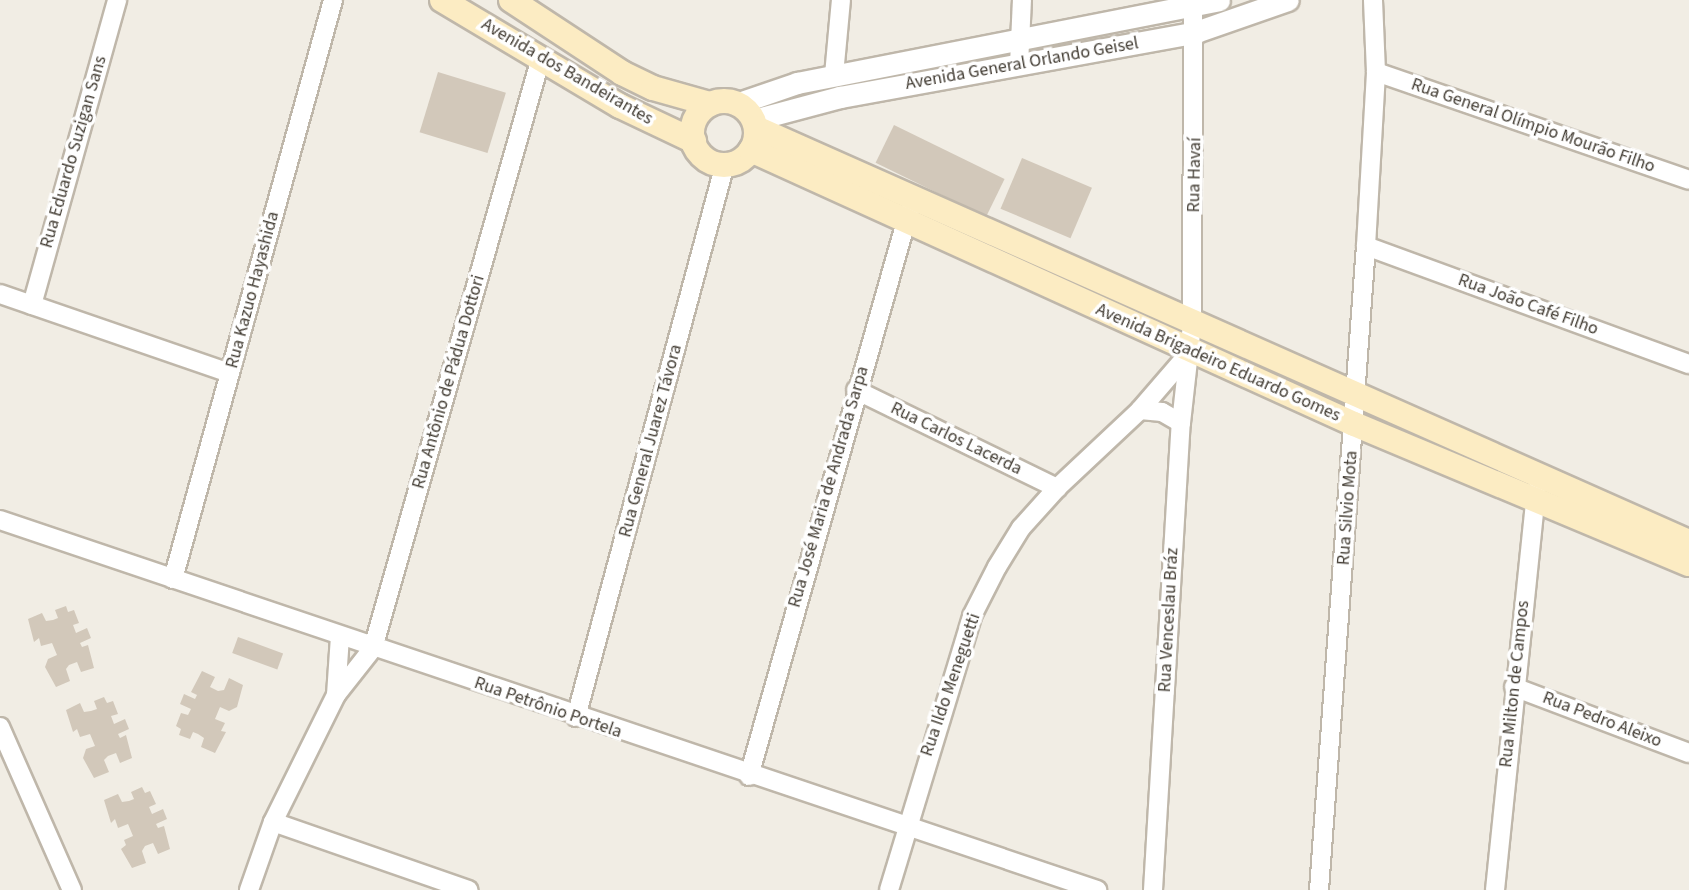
<!DOCTYPE html>
<meta charset="utf-8">
<style>
body{margin:0}
#map{position:relative;width:1689px;height:890px;overflow:hidden;background:#f1ede4;font-family:"Source Sans 3",sans-serif}
div>[style]{position:absolute}
.building>*{inset:0;background:#d2c8ba;transform-origin:0 0}
.roads{filter:drop-shadow(2px 0 #bfb7aa) drop-shadow(-2px 0 #bfb7aa) drop-shadow(0 2px #bfb7aa) drop-shadow(0 -2px #bfb7aa)}
.minor>*{height:18px;margin:-9px;padding:0 9px;transform-origin:9px;border-radius:9px;background:#fff}
.tertiary>*{height:21px;margin:-10.5px;padding:0 10.5px;transform-origin:10.5px;border-radius:10.5px;background:#fff}
.secondary>*{height:24px;margin:-12px;padding:0 12px;transform-origin:12px;border-radius:12px;background:#fcecc3}
.secondary>.ring{margin:-12px;padding:0;box-sizing:content-box;background:none;border:24px solid #fcecc3;border-radius:50%}
span{translate:-50% -50%;white-space:nowrap;text-align:center;line-height:1.15;-webkit-text-stroke:7px #fff;paint-order:stroke}
.street-label{font-size:18px;color:#433d34}
</style>
<div id="map">
<div class="building">
<i style="left:438px;top:72px;width:71px;height:63px;rotate:17deg"></i>
<i style="left:894px;top:125px;width:123px;height:42px;rotate:26deg"></i>
<i style="left:1022px;top:158px;width:76px;height:55px;rotate:23deg"></i>
<i style="clip-path:polygon(66px 606px,68px 612px,74px 610px,79px 623px,73px 625px,76px 633px,87px 628px,91px 638px,80px 643px,82px 647px,88px 645px,94px 668px,81px 672px,77px 662px,69px 665px,66px 669px,70px 681px,56px 687px,45px 667px,48px 659px,57px 655px,52px 643px,41px 646px,39px 638px,34px 642px,28px 619px,42px 613px,46px 621px,53px 620px,58px 618px,55px 610px)"></i>
<i style="left:238px;top:637px;width:48px;height:17px;rotate:20deg"></i>
<i style="clip-path:polygon(202px 671px,215px 677px,210px 687px,218px 691px,224px 690px,229px 678px,243px 685px,237px 707px,229px 711px,220px 707px,215px 719px,225px 723px,221px 731px,226px 732px,215px 753px,201px 747px,204px 738px,198px 734px,193px 732px,190px 739px,179px 735px,181px 729px,176px 726px,181px 713px,188px 715px,191px 709px,180px 704px,184px 694px,195px 699px,197px 695px,191px 692px)"></i>
<i style="clip-path:polygon(104px 697px,107px 703px,113px 701px,118px 714px,111px 716px,114px 724px,125px 719px,129px 729px,118px 734px,120px 738px,126px 735px,132px 758px,120px 763px,116px 753px,108px 756px,104px 760px,109px 772px,94px 778px,83px 758px,86px 749px,95px 746px,90px 734px,80px 737px,77px 729px,73px 732px,66px 710px,80px 703px,84px 712px,91px 711px,97px 709px,94px 701px)"></i>
<i style="clip-path:polygon(142px 787px,145px 793px,150px 791px,156px 804px,149px 807px,152px 814px,163px 809px,167px 819px,156px 824px,158px 828px,164px 826px,170px 849px,158px 854px,153px 843px,145px 846px,142px 851px,146px 863px,132px 868px,121px 849px,126px 845px,124px 840px,133px 836px,128px 824px,118px 828px,115px 819px,111px 823px,104px 800px,118px 794px,122px 802px,129px 801px,134px 799px,131px 792px)"></i>
</div>
<div class="roads">
<div class="minor">
<i style="left:1019px;top:65px;width:65px;rotate:-87.4deg"></i>
<i style="left:1376px;top:72px;width:331px;rotate:19deg"></i>
<i style="left:834px;top:75px;width:75px;rotate:-84.7deg"></i>
<i style="left:1366px;top:246px;width:344px;rotate:20.1deg"></i>
<i style="left:0;top:294px;width:243px;rotate:19deg"></i>
<i style="left:32px;top:305px;width:317px;rotate:-74.4deg"></i>
<i style="left:856px;top:390px;width:224px;rotate:26deg"></i>
<i style="left:1140px;top:410px;width:22px;rotate:5deg"></i>
<i style="left:1162px;top:412px;width:22px;rotate:30deg"></i>
<i style="left:0;top:520px;width:1158px;rotate:18.64deg"></i>
<i style="left:173px;top:579px;width:601px;rotate:-74.55deg"></i>
<i style="left:1514px;top:687px;width:187px;rotate:20.7deg"></i>
<i style="left:336px;top:695px;width:58px;rotate:-86.1deg"></i>
<i style="left:576px;top:717px;width:573px;rotate:-74.92deg"></i>
<i style="left:0;top:727px;width:178px;rotate:66.2deg"></i>
<i style="left:749px;top:776px;width:587px;rotate:-74.19deg"></i>
<i style="left:273px;top:822px;width:207px;rotate:19.2deg"></i>
<i style="left:249px;top:890px;width:72px;rotate:-70.6deg"></i>
<i style="left:273px;top:822px;width:142px;rotate:-63.6deg"></i>
<i style="left:336px;top:695px;width:60px;rotate:-51.8deg"></i>
<i style="left:373px;top:648px;width:613px;rotate:-74.11deg"></i>
<i style="left:889px;top:890px;width:286px;rotate:-73.1deg"></i>
<i style="left:972px;top:616px;width:55px;rotate:-63deg"></i>
<i style="left:997px;top:567px;width:46px;rotate:-58.4deg"></i>
<i style="left:1021px;top:528px;width:54px;rotate:-48deg"></i>
<i style="left:1057px;top:488px;width:114px;rotate:-43.2deg"></i>
<i style="left:1140px;top:410px;width:78px;rotate:-49.2deg"></i>
<i style="left:1153px;top:890px;width:468px;rotate:-86.6deg"></i>
<i style="left:1181px;top:423px;width:99px;rotate:-83.6deg"></i>
<i style="left:1192px;top:325px;width:325px;rotate:-89.8deg"></i>
<i style="left:1319px;top:890px;width:646px;rotate:-85.83deg"></i>
<i style="left:1366px;top:246px;width:174px;rotate:-86.7deg"></i>
<i style="left:1376px;top:72px;width:72px;rotate:-92.4deg"></i>
<i style="left:1495px;top:890px;width:402px;rotate:-84.1deg"></i>
</div>
<div class="tertiary">
<i style="left:736px;top:104px;width:65px;rotate:-19deg"></i>
<i style="left:797px;top:83px;width:430px;rotate:-11.1deg"></i>
<i style="left:754px;top:120px;width:89px;rotate:-15deg"></i>
<i style="left:840px;top:97px;width:362px;rotate:-10.3deg"></i>
<i style="left:1196px;top:32px;width:97px;rotate:-19.2deg"></i>
</div>
<div class="secondary">
<i style="left:442px;top:0;width:207px;rotate:30.8deg"></i>
<i style="left:620px;top:106px;width:82px;rotate:25.3deg"></i>
<i style="left:511px;top:0;width:133px;rotate:33.3deg"></i>
<i style="left:622px;top:73px;width:34px;rotate:26deg"></i>
<i style="left:653px;top:88px;width:59px;rotate:15.7deg"></i>
<i class="ring" style="left:692px;top:101px;width:40px;height:40px"></i>
<i style="left:756px;top:128px;width:1021px;rotate:23.93deg"></i>
<i style="left:751px;top:150px;width:662px;rotate:24.44deg"></i>
<i style="left:1354px;top:424px;width:363px;rotate:22.7deg"></i>
</div>
</div>
<div class="street-label">
<span style="left:1022px;top:64px;rotate:-10deg">Avenida General Orlando Geisel</span>
<span style="left:567px;top:72px;rotate:30deg">Avenida dos Bandeirantes</span>
<span style="left:1533px;top:126px;rotate:19deg">Rua General Olímpio Mourão Filho</span>
<span style="left:74px;top:152px;rotate:-74deg">Rua Eduardo Suzigan Sans</span>
<span style="left:1195px;top:175px;rotate:-89deg">Rua Havaí</span>
<span style="left:253px;top:290px;rotate:-75deg">Rua Kazuo Hayashida</span>
<span style="left:1528px;top:305px;rotate:20deg">Rua João Café Filho</span>
<span style="left:1218px;top:363px;rotate:24deg">Avenida Brigadeiro Eduardo Gomes</span>
<span style="left:449px;top:382px;rotate:-74deg">Rua Antônio de Pádua Dottori</span>
<span style="left:956px;top:439px;rotate:26deg">Rua Carlos Lacerda</span>
<span style="left:651px;top:441px;rotate:-75deg">Rua General Juarez Távora</span>
<span style="left:829px;top:487px;rotate:-74deg">Rua José Maria de Andrada Sarpa</span>
<span style="left:1348px;top:508px;rotate:-86deg">Rua Silvio Mota</span>
<span style="left:1169px;top:620px;rotate:-87deg">Rua Venceslau Bráz</span>
<span style="left:1515px;top:684px;rotate:-84deg">Rua Milton de Campos</span>
<span style="left:951px;top:685px;rotate:-71deg">Rua Ildo Meneguetti</span>
<span style="left:548px;top:708px;rotate:19deg">Rua Petrônio Portela</span>
<span style="left:1602px;top:720px;rotate:21deg">Rua Pedro Aleixo</span>
</div>
</div>
